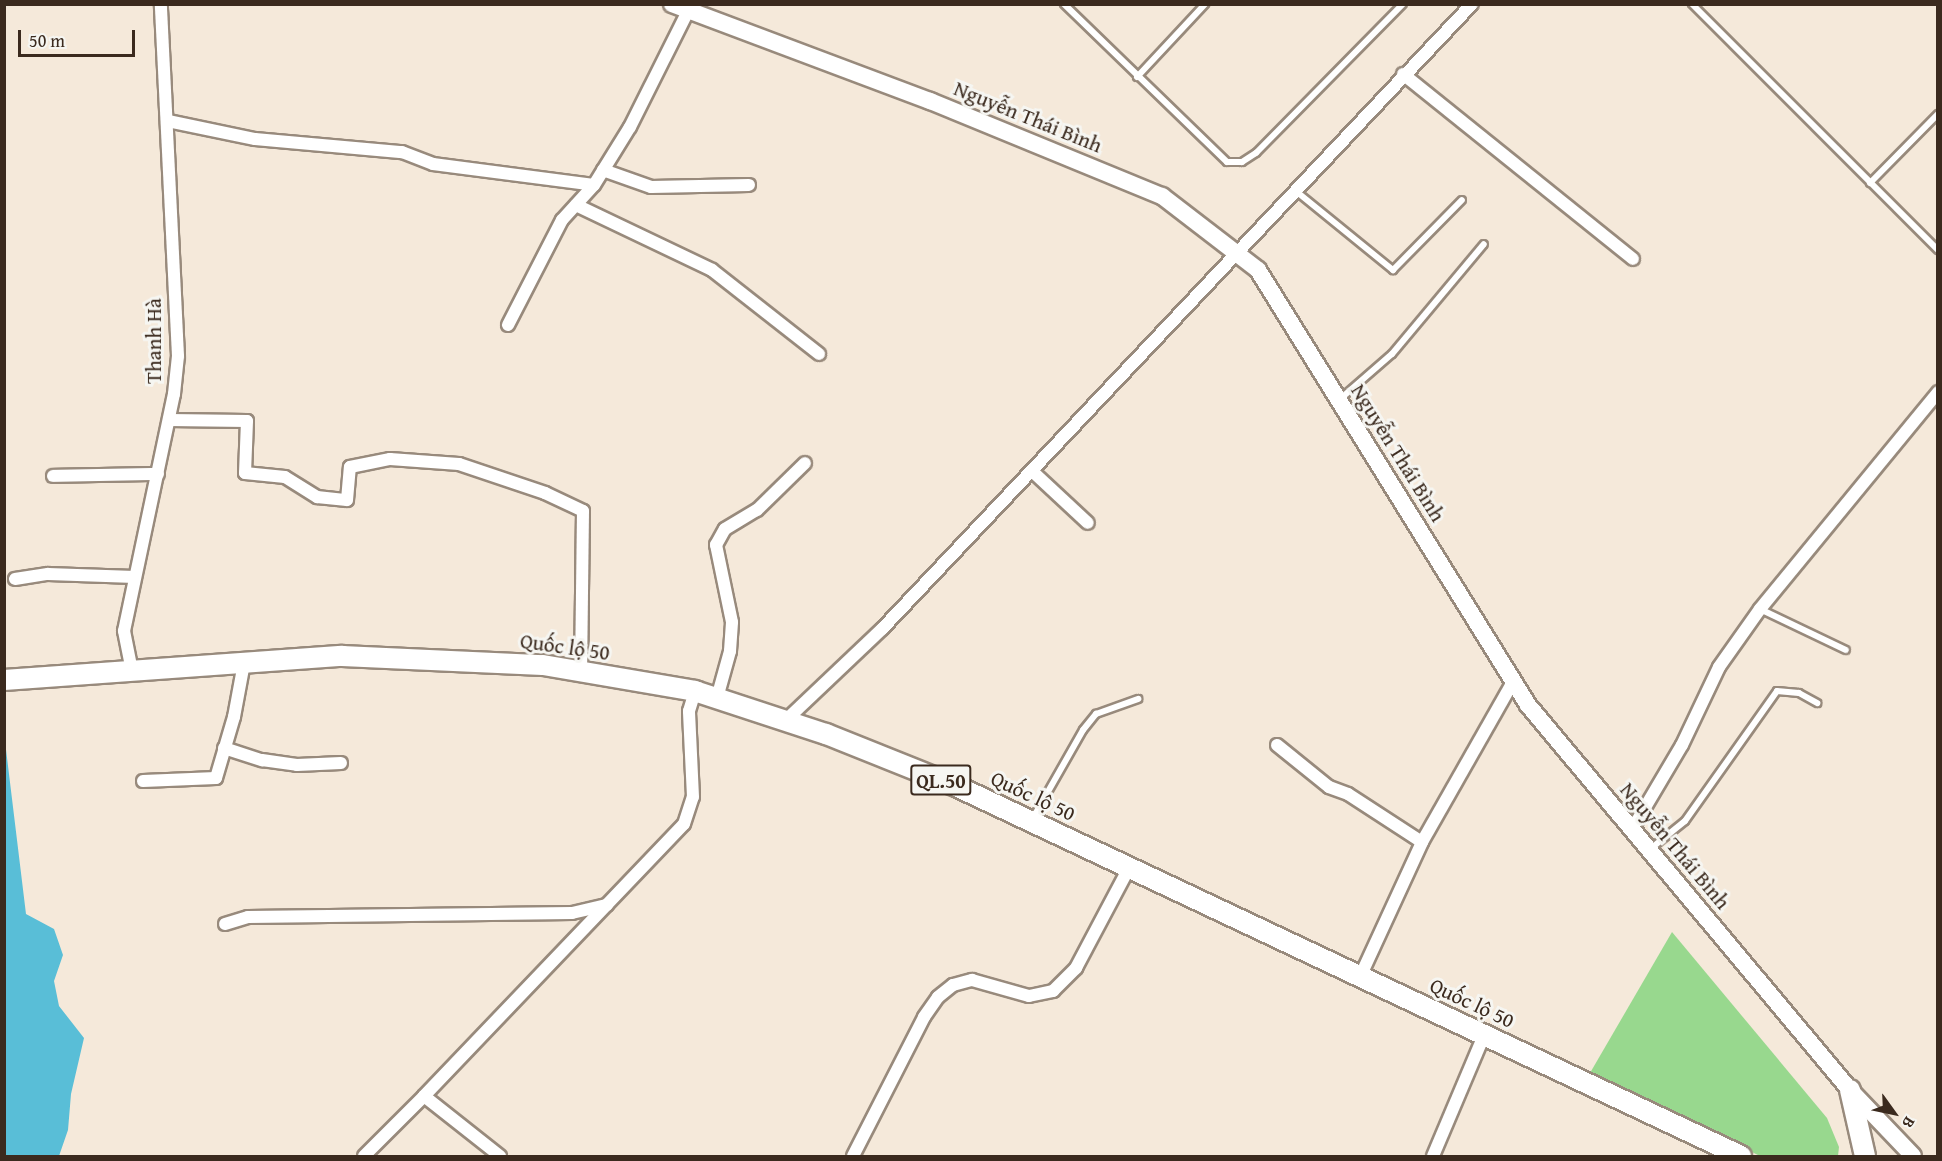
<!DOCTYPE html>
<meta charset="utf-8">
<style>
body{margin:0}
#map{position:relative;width:1942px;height:1161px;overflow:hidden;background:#f5e9da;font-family:"Gentium Book Plus",serif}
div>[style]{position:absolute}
.green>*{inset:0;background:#98d88e}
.water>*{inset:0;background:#59bed7}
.roads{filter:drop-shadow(2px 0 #988a7c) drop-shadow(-2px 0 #988a7c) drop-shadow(0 2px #988a7c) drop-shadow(0 -2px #988a7c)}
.service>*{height:6px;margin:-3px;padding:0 3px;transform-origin:3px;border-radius:3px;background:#fff}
.minor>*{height:12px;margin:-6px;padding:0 6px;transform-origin:6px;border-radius:6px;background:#fff}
.tertiary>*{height:16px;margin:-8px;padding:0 8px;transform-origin:8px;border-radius:8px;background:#fff}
.primary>*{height:20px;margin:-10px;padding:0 10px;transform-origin:10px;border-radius:10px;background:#fff}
span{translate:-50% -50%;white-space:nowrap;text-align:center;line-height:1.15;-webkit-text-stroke:6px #f6f6f2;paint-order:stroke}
.shield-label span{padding:2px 4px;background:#f6f6f2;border:2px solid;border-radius:4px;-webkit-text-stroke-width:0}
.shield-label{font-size:20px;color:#3b2a1e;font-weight:700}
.street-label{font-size:21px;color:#3b2a1e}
.frame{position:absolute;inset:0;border:6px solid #3b2a1e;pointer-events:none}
.north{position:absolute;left:1864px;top:1083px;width:60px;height:60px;-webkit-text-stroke:4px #f6f6f2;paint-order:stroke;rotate:123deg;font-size:16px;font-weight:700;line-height:24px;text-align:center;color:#3b2a1e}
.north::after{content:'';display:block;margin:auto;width:21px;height:27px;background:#3b2a1e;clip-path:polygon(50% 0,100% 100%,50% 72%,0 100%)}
.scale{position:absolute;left:18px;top:30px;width:117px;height:27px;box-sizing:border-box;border:3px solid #3b2a1e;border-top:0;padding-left:8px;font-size:18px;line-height:21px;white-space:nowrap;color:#3b2a1e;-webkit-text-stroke:4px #f6f6f2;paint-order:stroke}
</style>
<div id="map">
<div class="green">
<i style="clip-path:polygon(1672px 932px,1827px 1118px,1839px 1147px,1838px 1156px,1760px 1156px,1590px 1073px)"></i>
</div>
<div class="water">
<i style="clip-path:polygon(4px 733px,26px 914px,54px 929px,63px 955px,54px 981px,59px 1006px,84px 1038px,71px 1094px,68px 1130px,59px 1156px,5px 1156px)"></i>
</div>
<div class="roads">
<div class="service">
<i style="left:1064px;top:4px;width:227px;rotate:44.1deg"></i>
<i style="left:1227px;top:162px;width:15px"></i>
<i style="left:1242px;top:162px;width:17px;rotate:-33deg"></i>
<i style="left:1256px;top:153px;width:209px;rotate:-45.4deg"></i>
<i style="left:1692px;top:4px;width:348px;rotate:45deg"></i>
<i style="left:1137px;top:77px;width:100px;rotate:-47deg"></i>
<i style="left:1870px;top:183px;width:97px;rotate:-45.4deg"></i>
<i style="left:1297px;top:192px;width:124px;rotate:39.1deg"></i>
<i style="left:1393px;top:270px;width:98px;rotate:-45.4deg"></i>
<i style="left:1339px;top:400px;width:70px;rotate:-41deg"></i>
<i style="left:1392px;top:354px;width:143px;rotate:-50.1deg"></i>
<i style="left:1760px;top:609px;width:95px;rotate:25.5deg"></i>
<i style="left:1033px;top:818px;width:101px;rotate:-60.4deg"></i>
<i style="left:1083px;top:730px;width:21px;rotate:-51deg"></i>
<i style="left:1096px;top:714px;width:45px;rotate:-19.7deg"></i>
<i style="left:1649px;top:850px;width:46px;rotate:-38.9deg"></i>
<i style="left:1685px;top:821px;width:159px;rotate:-54.7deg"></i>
<i style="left:1777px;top:691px;width:22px;rotate:5deg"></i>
<i style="left:1799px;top:693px;width:21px;rotate:29deg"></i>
</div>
<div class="minor">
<i style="left:1403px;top:74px;width:295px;rotate:38.8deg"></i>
<i style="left:168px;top:121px;width:89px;rotate:11.7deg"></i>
<i style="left:255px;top:139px;width:148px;rotate:5.1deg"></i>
<i style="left:402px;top:152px;width:33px;rotate:21deg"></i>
<i style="left:433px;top:164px;width:162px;rotate:7.4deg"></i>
<i style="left:603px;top:170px;width:51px;rotate:19.5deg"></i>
<i style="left:651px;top:187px;width:98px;rotate:-1.2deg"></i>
<i style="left:576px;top:205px;width:151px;rotate:25.5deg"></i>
<i style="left:712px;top:270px;width:136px;rotate:38.1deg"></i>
<i style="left:508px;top:325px;width:118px;rotate:-62.8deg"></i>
<i style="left:562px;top:220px;width:47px;rotate:-47.6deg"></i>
<i style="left:594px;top:185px;width:68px;rotate:-58.2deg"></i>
<i style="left:630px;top:127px;width:130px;rotate:-63.4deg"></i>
<i style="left:169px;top:420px;width:78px;rotate:0.7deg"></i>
<i style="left:247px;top:421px;width:52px;rotate:92.2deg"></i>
<i style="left:245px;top:473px;width:40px;rotate:5.7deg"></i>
<i style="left:285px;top:477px;width:38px;rotate:32deg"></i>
<i style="left:317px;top:497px;width:30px;rotate:6deg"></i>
<i style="left:347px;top:500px;width:33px;rotate:-85deg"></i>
<i style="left:350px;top:467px;width:41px;rotate:-11.3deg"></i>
<i style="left:390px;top:459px;width:69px;rotate:4.1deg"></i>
<i style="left:459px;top:464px;width:91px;rotate:18.6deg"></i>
<i style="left:545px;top:493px;width:42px;rotate:25.3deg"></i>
<i style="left:583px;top:511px;width:160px;rotate:90.7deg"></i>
<i style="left:1032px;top:471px;width:76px;rotate:42.9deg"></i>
<i style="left:53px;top:476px;width:105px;rotate:-1.1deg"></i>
<i style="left:15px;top:579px;width:33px;rotate:-9deg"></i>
<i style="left:48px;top:574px;width:87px;rotate:2deg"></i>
<i style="left:132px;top:671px;width:41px;rotate:-101.3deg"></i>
<i style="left:124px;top:631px;width:242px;rotate:-78.1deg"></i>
<i style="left:174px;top:394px;width:38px;rotate:-84deg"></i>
<i style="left:178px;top:356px;width:352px;rotate:-92.8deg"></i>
<i style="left:717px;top:698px;width:49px;rotate:-74.5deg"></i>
<i style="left:730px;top:651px;width:29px;rotate:-86deg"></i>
<i style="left:732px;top:622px;width:79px;rotate:-101.7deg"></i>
<i style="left:716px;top:545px;width:18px;rotate:-61deg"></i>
<i style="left:725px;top:529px;width:37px;rotate:-31deg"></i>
<i style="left:757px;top:510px;width:67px;rotate:-44.4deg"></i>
<i style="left:785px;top:721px;width:134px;rotate:-43.5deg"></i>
<i style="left:882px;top:629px;width:859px;rotate:-46.65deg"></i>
<i style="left:1277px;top:745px;width:67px;rotate:38.9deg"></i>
<i style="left:1329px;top:787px;width:20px;rotate:20deg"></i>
<i style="left:1348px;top:794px;width:88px;rotate:33deg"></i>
<i style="left:224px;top:748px;width:40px;rotate:18deg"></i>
<i style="left:262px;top:760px;width:35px;rotate:8deg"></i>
<i style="left:297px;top:765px;width:44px;rotate:-2.6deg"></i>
<i style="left:143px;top:781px;width:73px;rotate:-2.4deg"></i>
<i style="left:216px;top:778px;width:64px;rotate:-73.6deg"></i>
<i style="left:234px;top:717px;width:55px;rotate:-79.5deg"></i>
<i style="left:1629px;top:826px;width:9px;rotate:-32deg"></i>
<i style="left:1637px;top:821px;width:88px;rotate:-59.4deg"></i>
<i style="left:1682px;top:745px;width:86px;rotate:-64.6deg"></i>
<i style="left:1719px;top:667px;width:71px;rotate:-54.7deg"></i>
<i style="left:1760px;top:609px;width:281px;rotate:-50.6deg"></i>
<i style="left:225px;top:924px;width:24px;rotate:-17deg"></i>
<i style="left:248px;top:917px;width:324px;rotate:-0.7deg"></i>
<i style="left:572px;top:913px;width:36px;rotate:-13deg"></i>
<i style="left:1360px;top:977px;width:149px;rotate:-65.3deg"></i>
<i style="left:1422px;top:842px;width:184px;rotate:-60.4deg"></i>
<i style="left:424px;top:1096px;width:376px;rotate:-46.3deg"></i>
<i style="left:684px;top:824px;width:28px;rotate:-72deg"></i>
<i style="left:693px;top:797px;width:86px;rotate:-92.7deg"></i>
<i style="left:689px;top:711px;width:21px;rotate:-73deg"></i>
<i style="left:364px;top:1156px;width:85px;rotate:-45deg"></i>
<i style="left:424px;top:1096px;width:97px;rotate:38.3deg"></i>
<i style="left:853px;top:1156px;width:156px;rotate:-62.9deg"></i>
<i style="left:924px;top:1017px;width:24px;rotate:-55deg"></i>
<i style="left:938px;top:997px;width:19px;rotate:-39deg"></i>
<i style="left:953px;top:985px;width:20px;rotate:-15deg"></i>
<i style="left:972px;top:980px;width:59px;rotate:15.7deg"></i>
<i style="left:1029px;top:996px;width:25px;rotate:-12deg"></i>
<i style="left:1053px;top:991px;width:33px;rotate:-45deg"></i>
<i style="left:1076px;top:968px;width:113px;rotate:-62.1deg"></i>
<i style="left:1433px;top:1156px;width:131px;rotate:-67.1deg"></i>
</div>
<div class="tertiary">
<i style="left:672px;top:4px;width:276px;rotate:20.6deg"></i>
<i style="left:930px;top:101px;width:251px;rotate:22.3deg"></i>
<i style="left:1162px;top:196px;width:121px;rotate:37.6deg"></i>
<i style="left:1258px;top:270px;width:512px;rotate:58.17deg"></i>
<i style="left:1528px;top:705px;width:502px;rotate:50.09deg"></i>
<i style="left:1850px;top:1090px;width:91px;rotate:46.3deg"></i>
</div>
<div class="primary">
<i style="left:4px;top:680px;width:339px;rotate:-4.1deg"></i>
<i style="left:342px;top:656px;width:201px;rotate:2.6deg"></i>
<i style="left:543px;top:665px;width:154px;rotate:9.7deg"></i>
<i style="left:695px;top:691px;width:138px;rotate:18.2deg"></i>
<i style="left:826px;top:734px;width:140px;rotate:21.8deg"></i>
<i style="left:956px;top:786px;width:868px;rotate:25.24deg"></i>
<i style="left:1850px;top:1090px;width:68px;rotate:77.2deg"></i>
</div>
</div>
<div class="shield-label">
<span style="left:941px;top:780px">QL.50</span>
</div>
<div class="street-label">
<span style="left:1028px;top:117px;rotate:22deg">Nguyễn Thái Bình</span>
<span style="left:154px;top:341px;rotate:-90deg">Thanh Hà</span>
<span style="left:1398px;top:453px;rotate:58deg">Nguyễn Thái Bình</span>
<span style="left:565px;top:647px;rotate:8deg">Quốc lộ 50</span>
<span style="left:1033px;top:796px;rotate:25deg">Quốc lộ 50</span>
<span style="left:1675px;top:846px;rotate:50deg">Nguyễn Thái Bình</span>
<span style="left:1472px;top:1003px;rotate:25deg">Quốc lộ 50</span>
</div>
<div class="frame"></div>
<div class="north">B</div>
<div class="scale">50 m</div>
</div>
